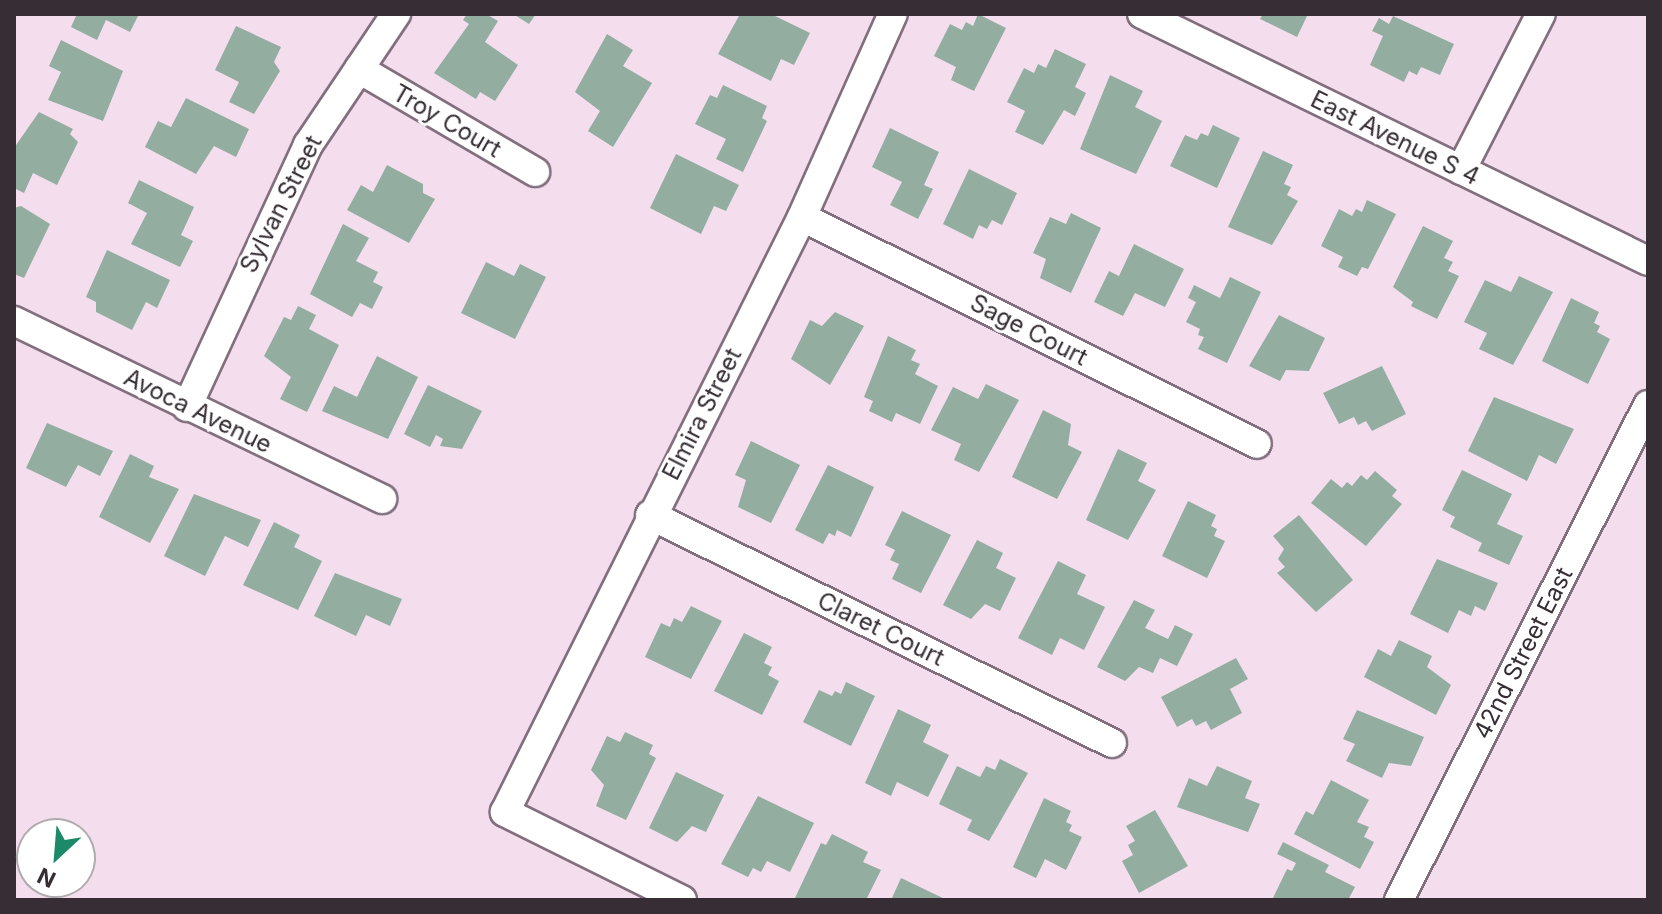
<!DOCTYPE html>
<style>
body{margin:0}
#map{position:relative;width:1662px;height:914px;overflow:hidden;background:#f4deee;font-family:Inter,sans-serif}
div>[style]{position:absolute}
.building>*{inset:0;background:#93ada1}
.roads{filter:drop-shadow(2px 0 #826f7e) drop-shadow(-2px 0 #826f7e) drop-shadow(0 2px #826f7e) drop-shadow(0 -2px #826f7e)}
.street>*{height:28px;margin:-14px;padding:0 14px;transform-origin:14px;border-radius:14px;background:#fff}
span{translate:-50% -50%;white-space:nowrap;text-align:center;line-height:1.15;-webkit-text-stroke:6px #fff;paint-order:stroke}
.street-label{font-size:24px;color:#362e34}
.frame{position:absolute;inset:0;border:16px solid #362e34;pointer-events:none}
.north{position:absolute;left:16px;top:818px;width:80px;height:80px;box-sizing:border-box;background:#fff;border:2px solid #afabae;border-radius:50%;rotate:206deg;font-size:22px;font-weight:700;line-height:32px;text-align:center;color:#362e34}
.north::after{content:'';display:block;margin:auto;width:28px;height:36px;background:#1c8a68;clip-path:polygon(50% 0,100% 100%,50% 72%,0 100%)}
</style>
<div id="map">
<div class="building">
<i style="clip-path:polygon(77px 14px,139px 14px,130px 32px,106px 20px,97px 40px,71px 27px)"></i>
<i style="clip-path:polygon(467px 14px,486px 14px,498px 21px,485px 42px,518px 65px,495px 101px,480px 92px,476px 99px,434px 73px,469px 24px,463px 20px)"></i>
<i style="clip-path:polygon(513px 14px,536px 14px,529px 24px)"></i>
<i style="clip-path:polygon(740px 14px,771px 14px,810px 33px,794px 65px,781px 59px,771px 81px,718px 54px)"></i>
<i style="clip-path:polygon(978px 14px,1006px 28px,974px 91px,951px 80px,956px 67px,934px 56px,950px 24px,962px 30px,966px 22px,973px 26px)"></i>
<i style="clip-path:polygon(1263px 14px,1308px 14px,1297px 37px,1260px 19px)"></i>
<i style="clip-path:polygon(1393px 16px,1454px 44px,1440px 75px,1421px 67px,1417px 75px,1409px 71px,1404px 82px,1370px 65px,1383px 36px,1372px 31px,1379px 18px,1389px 24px)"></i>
<i style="clip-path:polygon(236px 26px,281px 47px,274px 62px,280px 71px,254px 114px,229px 102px,239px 82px,215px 70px)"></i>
<i style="clip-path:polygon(607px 34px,633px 50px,623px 66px,652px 83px,613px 147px,588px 131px,600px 111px,575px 92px)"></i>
<i style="clip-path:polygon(61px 40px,123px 71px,103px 121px,48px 100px,61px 72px,49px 66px)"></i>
<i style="clip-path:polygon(1055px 49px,1086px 64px,1075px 87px,1086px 93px,1075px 116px,1064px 110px,1043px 145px,1015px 132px,1025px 111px,1007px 102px,1024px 68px,1034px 73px,1038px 64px,1046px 68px)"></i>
<i style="clip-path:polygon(1110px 75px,1143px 91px,1135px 107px,1162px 121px,1136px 174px,1080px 149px)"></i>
<i style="clip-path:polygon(723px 85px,767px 106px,762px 118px,767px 121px,743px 172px,716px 159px,726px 139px,695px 124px,710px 95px,717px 98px)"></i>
<i style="clip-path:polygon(186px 98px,249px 129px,236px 157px,214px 146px,196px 174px,145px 147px,158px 121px,171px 127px)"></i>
<i style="clip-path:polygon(39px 112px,73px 129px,70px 134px,78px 142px,57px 185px,33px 173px,24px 193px,14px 188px,14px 148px)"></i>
<i style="clip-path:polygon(1213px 125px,1240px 138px,1217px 188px,1170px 166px,1185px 135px,1197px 140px,1201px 133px,1208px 136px)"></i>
<i style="clip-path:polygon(890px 128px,939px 152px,924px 185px,933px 189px,918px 219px,890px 205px,902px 182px,872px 167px)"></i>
<i style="clip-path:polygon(1263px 151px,1293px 165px,1284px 184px,1291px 187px,1287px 195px,1298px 201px,1272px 245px,1228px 227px)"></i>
<i style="clip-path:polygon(676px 154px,739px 185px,726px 211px,714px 206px,701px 234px,650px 208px)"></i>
<i style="clip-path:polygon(387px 165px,423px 184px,423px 193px,435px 199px,409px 243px,347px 210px,361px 185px,373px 192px)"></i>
<i style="clip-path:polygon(969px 169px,1017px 193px,1002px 225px,992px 220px,987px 229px,979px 225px,973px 239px,943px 224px)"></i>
<i style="clip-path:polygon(139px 180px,194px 207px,181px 235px,193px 241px,180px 267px,131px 244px,147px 213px,128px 203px)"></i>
<i style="clip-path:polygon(1367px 200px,1396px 214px,1368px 269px,1362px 267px,1357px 276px,1338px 267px,1343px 257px,1321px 246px,1339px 209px,1352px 216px,1356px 209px,1362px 212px)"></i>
<i style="clip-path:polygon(21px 206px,50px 224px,24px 278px,14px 274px,14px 208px)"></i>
<i style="clip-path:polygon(1071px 213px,1101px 228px,1071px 293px,1040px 278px,1046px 259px,1033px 253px,1050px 217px,1066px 224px)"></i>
<i style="clip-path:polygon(343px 224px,369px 238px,356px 261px,378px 272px,373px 282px,383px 287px,372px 309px,360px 303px,352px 317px,310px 294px)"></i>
<i style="clip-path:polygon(1423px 226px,1453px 241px,1444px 258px,1453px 262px,1448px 271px,1459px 276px,1437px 319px,1411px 306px,1413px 302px,1393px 287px)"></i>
<i style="clip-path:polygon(1134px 244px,1184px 269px,1165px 307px,1135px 293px,1123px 316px,1094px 302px,1109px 271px,1119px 276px)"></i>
<i style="clip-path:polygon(107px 250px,170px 280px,157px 308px,146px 302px,132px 330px,96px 312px,96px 302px,86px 297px)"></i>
<i style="clip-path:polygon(486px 262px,514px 276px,520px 264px,546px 277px,515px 339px,461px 313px)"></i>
<i style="clip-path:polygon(1519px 276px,1553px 292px,1513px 365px,1479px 349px,1487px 333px,1464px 322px,1485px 280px,1511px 292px)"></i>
<i style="clip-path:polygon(1230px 277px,1261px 292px,1227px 363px,1198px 349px,1204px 337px,1198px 335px,1200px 329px,1186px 322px,1196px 302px,1188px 298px,1194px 285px,1220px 298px)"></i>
<i style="clip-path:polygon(1571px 298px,1599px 312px,1594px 323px,1600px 326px,1597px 332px,1610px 339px,1588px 384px,1542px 361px)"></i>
<i style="clip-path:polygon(298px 306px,316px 315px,309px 329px,339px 345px,307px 412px,280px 399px,291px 377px,264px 356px,284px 317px,291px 320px)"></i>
<i style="clip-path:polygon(835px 312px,864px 326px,830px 385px,791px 359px,810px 320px,822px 326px)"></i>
<i style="clip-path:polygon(1279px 315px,1325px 338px,1309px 371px,1286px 370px,1280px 381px,1249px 366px)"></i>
<i style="clip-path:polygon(888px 336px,916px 350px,911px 360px,920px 364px,915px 374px,938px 386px,920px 424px,896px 413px,892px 422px,869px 411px,873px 401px,864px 397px)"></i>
<i style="clip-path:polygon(377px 356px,418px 377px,388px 439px,322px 411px,334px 386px,357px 397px)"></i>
<i style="clip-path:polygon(1382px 366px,1406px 414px,1372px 431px,1366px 421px,1358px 425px,1354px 417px,1339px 424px,1323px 393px)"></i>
<i style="clip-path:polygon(986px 384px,1019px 400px,979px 472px,954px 460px,961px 444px,931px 430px,953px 387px,978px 399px)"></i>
<i style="clip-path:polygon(428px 385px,482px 411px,462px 449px,440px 446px,443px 439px,436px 435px,430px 447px,404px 434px)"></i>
<i style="clip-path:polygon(1494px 397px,1574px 429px,1556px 464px,1539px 455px,1527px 481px,1468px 451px)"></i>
<i style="clip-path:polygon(1043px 410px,1071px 424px,1068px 445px,1082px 452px,1057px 499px,1012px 477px)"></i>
<i style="clip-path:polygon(47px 423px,113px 451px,100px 476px,78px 465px,66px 487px,26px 468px)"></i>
<i style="clip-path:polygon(751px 441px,800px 465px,771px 523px,738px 507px,746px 480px,735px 475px)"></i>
<i style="clip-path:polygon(1118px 449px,1147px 463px,1138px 481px,1156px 490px,1128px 540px,1086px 520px)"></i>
<i style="clip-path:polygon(130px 454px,154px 466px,149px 477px,179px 489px,150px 543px,99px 517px)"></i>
<i style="clip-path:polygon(828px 465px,874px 487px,851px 537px,837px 530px,835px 536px,829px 533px,823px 544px,795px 530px)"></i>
<i style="clip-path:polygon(1462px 470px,1512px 494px,1497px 524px,1523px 536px,1509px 565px,1478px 551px,1482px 543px,1450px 527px,1455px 517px,1442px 510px)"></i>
<i style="clip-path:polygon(1375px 471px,1397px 490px,1392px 496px,1402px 504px,1366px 546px,1311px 503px,1331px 479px,1342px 488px,1347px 482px,1352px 486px,1361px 475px,1367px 480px)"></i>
<i style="clip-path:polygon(194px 494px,261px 520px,248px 547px,225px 536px,205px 576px,164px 556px)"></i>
<i style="clip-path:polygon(1188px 501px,1216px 515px,1211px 526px,1217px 529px,1214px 536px,1225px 541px,1207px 578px,1162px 556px)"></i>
<i style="clip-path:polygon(902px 511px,951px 535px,921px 593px,892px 579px,899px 564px,890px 560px,895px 550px,885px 545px)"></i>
<i style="clip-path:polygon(1299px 515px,1353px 580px,1316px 612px,1277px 573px,1285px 567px,1278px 559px,1284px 549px,1273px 536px)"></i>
<i style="clip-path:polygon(274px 522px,300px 535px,294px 547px,322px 561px,298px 610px,243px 585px)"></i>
<i style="clip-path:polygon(977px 540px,1003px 553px,996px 568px,1016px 578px,1000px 611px,985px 604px,971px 619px,943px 605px)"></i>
<i style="clip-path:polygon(1437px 559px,1498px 583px,1485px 611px,1475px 606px,1471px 616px,1459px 610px,1448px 633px,1410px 614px)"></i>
<i style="clip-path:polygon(1058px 561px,1086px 575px,1077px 594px,1105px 607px,1084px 650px,1060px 638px,1052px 655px,1018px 638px)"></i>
<i style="clip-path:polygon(335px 573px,402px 599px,390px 626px,366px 615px,356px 636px,314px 616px)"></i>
<i style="clip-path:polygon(1134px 600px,1155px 610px,1145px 628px,1168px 639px,1175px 625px,1193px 634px,1177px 666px,1160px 658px,1153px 673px,1139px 667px,1125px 681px,1097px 667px)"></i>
<i style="clip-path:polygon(691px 606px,722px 621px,691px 679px,645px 657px,661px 623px,670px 627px,674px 618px,682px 622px)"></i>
<i style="clip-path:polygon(744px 633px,772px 647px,764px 663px,772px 667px,768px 675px,779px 681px,762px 715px,714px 691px)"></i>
<i style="clip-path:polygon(1399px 640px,1432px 656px,1427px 667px,1451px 685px,1436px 715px,1364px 677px,1378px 649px,1391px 656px)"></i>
<i style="clip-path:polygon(1236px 658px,1248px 679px,1230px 689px,1242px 713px,1211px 730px,1206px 721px,1196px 726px,1192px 719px,1177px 727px,1161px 697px)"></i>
<i style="clip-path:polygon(846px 682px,875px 696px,851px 746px,803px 722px,819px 690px,832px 696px,835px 691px,841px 694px)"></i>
<i style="clip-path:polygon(898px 709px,931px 725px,923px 742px,949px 755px,928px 797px,897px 782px,891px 796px,865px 783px)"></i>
<i style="clip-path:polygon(1357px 710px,1424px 737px,1411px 766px,1389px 763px,1382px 778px,1346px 761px,1355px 744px,1343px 739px)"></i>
<i style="clip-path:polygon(625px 732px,653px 745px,649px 754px,656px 758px,626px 820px,596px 806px,604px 785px,591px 770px,607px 736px,620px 742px)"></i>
<i style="clip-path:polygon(1000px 759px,1028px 773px,989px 841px,967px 830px,972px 820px,939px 804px,957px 766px,980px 777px,986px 766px,995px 770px)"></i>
<i style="clip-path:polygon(1217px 766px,1252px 781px,1245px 798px,1260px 804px,1248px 832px,1177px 807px,1189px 778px,1207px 786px)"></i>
<i style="clip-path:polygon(676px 772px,724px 795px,706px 832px,692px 826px,677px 842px,649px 828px)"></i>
<i style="clip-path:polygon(1331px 780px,1369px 800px,1357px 822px,1369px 827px,1364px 837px,1374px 842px,1360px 869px,1294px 834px,1306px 811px,1313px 815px)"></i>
<i style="clip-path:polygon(758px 796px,814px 823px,790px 872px,767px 861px,761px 872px,753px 868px,748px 877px,721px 864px)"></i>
<i style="clip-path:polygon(1044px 798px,1071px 811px,1066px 822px,1072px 825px,1069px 831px,1082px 837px,1066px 870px,1045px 859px,1036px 878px,1013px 867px)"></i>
<i style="clip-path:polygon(1155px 810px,1188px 866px,1139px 893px,1122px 861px,1133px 855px,1128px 845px,1135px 841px,1126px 826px)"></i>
<i style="clip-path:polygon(832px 834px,868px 852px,863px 862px,881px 870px,866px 900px,794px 900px,821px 843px,826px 845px)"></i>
<i style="clip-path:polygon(1283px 842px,1329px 865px,1325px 872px,1355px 887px,1348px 900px,1272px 900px,1287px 869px,1292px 871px,1296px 863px,1277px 854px)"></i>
<i style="clip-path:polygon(901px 878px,947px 900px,891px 900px)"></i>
</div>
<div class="roads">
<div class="street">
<i style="left:1142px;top:14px;width:563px;rotate:26.02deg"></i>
<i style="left:359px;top:69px;width:204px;rotate:30.3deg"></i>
<i style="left:1461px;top:170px;width:175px;rotate:-62.9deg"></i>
<i style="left:802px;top:217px;width:508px;rotate:26.51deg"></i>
<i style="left:14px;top:321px;width:409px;rotate:25.8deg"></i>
<i style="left:187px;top:407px;width:289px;rotate:-65.2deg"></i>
<i style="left:308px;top:145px;width:158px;rotate:-56.1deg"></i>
<i style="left:650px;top:515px;width:515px;rotate:26.27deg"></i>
<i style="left:682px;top:900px;width:198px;rotate:-153.6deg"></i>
<i style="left:505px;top:812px;width:665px;rotate:-63.47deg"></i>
<i style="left:802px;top:217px;width:222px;rotate:-65.9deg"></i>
<i style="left:1399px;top:900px;width:554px;rotate:-63.3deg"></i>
</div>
</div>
<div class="street-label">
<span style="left:447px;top:121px;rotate:30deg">Troy Court</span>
<span style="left:1395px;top:138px;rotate:26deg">East Avenue S 4</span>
<span style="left:281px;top:204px;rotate:-63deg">Sylvan Street</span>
<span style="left:1029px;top:330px;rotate:27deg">Sage Court</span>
<span style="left:198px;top:411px;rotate:26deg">Avoca Avenue</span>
<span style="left:702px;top:414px;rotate:-63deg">Elmira Street</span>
<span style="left:881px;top:629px;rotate:26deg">Claret Court</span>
<span style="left:1523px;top:653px;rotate:-63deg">42nd Street East</span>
</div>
<div class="frame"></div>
<div class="north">N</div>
</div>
